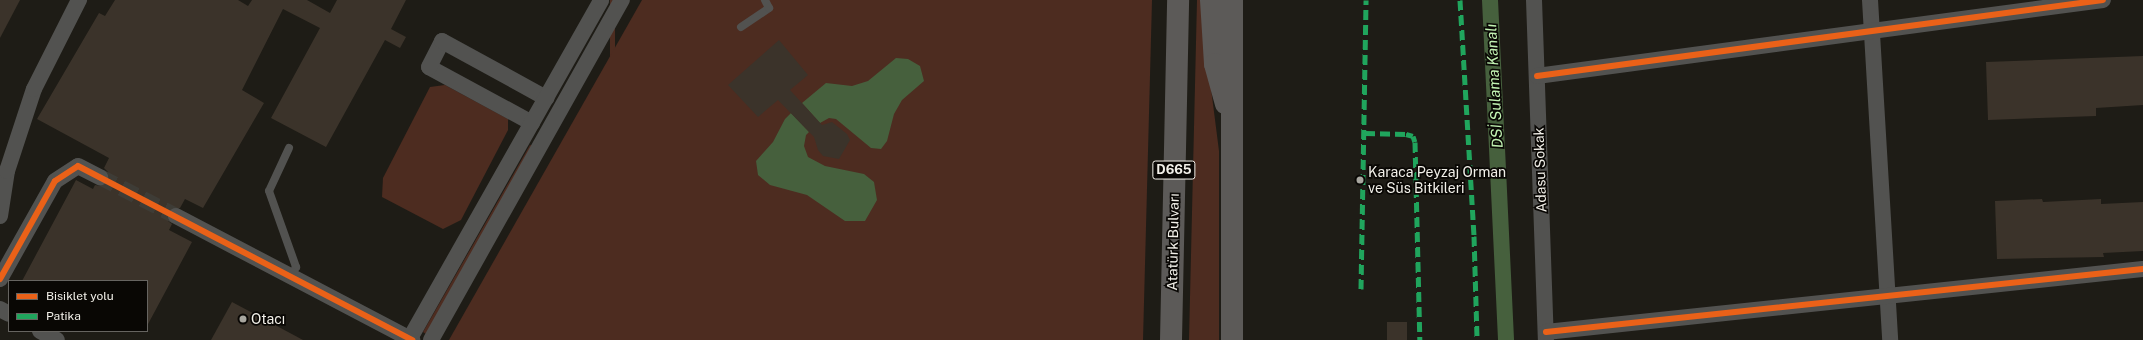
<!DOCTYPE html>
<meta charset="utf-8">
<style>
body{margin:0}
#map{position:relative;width:2143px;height:340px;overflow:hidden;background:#1e1c16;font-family:"Public Sans",sans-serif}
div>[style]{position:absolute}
.green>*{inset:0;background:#4d2c20;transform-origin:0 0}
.water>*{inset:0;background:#46603d}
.canal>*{height:16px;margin:-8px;padding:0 8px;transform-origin:8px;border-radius:8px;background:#46603d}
.building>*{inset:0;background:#3b332a;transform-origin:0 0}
.minor-tunnel>*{height:16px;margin-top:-8px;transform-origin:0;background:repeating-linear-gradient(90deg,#3e3c36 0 16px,transparent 0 24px)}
.service>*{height:8px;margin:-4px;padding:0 4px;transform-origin:4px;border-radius:4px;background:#525250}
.minor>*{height:16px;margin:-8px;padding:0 8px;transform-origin:8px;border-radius:8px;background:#525250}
.trunk>*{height:22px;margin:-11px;padding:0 11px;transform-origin:11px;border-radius:11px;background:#5c5a58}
.quiet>*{height:5px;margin-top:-2.5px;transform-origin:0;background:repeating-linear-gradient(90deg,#20a55d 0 10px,transparent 0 15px)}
.cycleway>*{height:6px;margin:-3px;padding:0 3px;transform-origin:3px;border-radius:3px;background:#ea6118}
.dots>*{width:11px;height:11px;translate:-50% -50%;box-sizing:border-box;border:2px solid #090704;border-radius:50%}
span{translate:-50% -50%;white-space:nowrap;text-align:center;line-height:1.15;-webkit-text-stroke:3.5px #090704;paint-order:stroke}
.shield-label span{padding:1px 3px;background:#090704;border:1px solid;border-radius:3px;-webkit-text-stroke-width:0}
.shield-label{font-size:13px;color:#f2f0e9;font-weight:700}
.street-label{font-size:14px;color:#f2f0e9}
.poi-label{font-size:14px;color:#f2f0e9}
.left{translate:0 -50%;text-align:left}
.water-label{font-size:15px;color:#c1f1b2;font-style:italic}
.legend{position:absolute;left:8px;top:280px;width:140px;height:52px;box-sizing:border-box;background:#090704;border:1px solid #666460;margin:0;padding:5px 7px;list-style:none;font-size:12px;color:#f2f0e9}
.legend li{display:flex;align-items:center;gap:8px;height:20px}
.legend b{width:20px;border:1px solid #666460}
</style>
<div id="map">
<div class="green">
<i style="left:610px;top:0;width:5px;height:110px"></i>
<i style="clip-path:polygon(642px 0,1152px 0,1143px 340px,449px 340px)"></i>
<i style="clip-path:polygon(1197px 0,1204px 0,1207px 57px,1219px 151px,1219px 340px,1189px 340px)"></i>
<i style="clip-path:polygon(445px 85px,508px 119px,508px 130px,461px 220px,443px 229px,382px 197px,383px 178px,430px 87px)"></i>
<i style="clip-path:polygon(530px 145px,533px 146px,426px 334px,423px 332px)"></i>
</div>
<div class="water">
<i style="clip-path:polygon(896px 58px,908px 59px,920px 66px,924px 81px,902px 100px,894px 114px,887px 141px,881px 149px,871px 148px,836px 119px,829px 118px,820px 123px,802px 103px,826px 83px,852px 86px,868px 81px)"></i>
<i style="clip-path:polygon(791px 113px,809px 132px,806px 135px,804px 146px,808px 157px,825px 166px,864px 174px,874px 182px,877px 200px,865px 221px,845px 221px,807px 195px,770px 185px,758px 175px,756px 161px,773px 142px,785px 119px)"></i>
</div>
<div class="canal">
<i style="left:1490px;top:0;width:340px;rotate:87.3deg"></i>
</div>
<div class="building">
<i style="clip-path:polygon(0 0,20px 0,0 38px)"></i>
<i style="clip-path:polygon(115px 0,238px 0,248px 6px,252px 0,307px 0,330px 13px,337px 0,406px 0,391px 29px,406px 37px,400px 48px,385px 40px,326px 147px,271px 118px,320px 28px,283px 9px,242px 90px,264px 103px,203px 208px,185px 199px,180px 208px,171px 208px,167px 212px,168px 221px,172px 224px,169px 230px,192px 242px,147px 326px,147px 281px,22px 281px,76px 180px,93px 189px,95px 185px,101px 186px,109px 181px,108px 172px,104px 168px,109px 158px,37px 119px,99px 13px,105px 16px)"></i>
<i style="clip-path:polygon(779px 40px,808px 75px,790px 90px,822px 125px,832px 122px,847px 134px,850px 140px,839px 159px,823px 156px,818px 150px,814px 137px,778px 100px,758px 117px,728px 85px)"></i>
<i style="clip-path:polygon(2143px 56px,2143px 105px,2096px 108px,2096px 116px,1988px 120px,1986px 62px)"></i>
<i style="clip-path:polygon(2042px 199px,2043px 202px,2101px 199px,2101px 204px,2143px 202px,2143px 251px,2103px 253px,2104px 257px,1997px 259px,1995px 201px)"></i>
<i style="clip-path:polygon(232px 302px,303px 340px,211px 340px)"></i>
<i style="left:1387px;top:322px;width:20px;height:18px"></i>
</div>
<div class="minor-tunnel">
<i style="left:100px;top:177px;width:85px;rotate:27.2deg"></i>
</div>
<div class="service">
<i style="left:741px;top:27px;width:34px;rotate:-34deg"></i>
<i style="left:769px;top:8px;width:9px;rotate:-117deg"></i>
<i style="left:289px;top:148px;width:47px;rotate:114.9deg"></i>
<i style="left:269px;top:191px;width:81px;rotate:70.4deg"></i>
<i style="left:296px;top:267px;width:11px;rotate:117deg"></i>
</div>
<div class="minor">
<i style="left:1534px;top:0;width:340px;rotate:88deg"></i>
<i style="left:1870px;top:0;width:341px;rotate:86.6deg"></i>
<i style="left:1537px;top:76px;width:571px;rotate:-7.65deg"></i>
<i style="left:532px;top:123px;width:117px;rotate:-151.5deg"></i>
<i style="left:429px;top:67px;width:29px;rotate:-63deg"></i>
<i style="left:442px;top:41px;width:119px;rotate:28.7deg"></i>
<i style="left:0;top:216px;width:46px;rotate:-81.2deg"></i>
<i style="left:7px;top:171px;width:86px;rotate:-71.8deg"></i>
<i style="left:34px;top:89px;width:100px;rotate:-63.2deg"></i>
<i style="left:176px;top:216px;width:267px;rotate:27.7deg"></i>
<i style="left:0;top:279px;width:112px;rotate:-60.7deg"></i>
<i style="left:55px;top:181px;width:27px;rotate:-33deg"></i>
<i style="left:78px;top:166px;width:25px;rotate:27deg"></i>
<i style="left:0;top:309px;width:10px;rotate:29deg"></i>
<i style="left:40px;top:331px;width:19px;rotate:28deg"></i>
<i style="left:1546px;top:332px;width:600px;rotate:-6.02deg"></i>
<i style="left:409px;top:340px;width:390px;rotate:-60.5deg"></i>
<i style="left:431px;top:340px;width:390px;rotate:-60.7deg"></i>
</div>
<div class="trunk">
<i style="left:1211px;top:0;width:64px;rotate:86.4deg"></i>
<i style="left:1215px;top:64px;width:41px;rotate:74.6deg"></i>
<i style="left:1171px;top:340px;width:340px;rotate:-88.8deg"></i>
<i style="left:1232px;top:340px;width:340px;rotate:-90deg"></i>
</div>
<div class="quiet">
<i style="left:1460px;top:0;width:236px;rotate:86.6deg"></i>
<i style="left:1474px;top:236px;width:104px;rotate:88.3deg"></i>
<i style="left:1365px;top:133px;width:41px;rotate:1.4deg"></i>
<i style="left:1406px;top:134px;width:7px;rotate:16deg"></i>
<i style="left:1413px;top:136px;width:6px;rotate:72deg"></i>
<i style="left:1415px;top:142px;width:198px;rotate:88.6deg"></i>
<i style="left:1361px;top:289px;width:289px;rotate:-89deg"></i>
</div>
<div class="cycleway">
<i style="left:1537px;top:76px;width:571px;rotate:-7.65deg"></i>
<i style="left:0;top:279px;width:112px;rotate:-60.7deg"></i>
<i style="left:55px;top:181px;width:27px;rotate:-33deg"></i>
<i style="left:78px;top:166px;width:377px;rotate:27.5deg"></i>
<i style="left:1546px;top:332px;width:600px;rotate:-6.02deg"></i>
</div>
<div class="dots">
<i style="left:1360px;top:180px;background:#a8a69f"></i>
<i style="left:243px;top:319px;background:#a8a69f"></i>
</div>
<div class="shield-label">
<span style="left:1174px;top:170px">D665</span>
</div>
<div class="street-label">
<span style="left:1540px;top:170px;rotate:-92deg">Adasu Sokak</span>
<span style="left:1173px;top:242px;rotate:-89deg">Atatürk Bulvarı</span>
</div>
<div class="poi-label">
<span class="left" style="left:1368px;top:180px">Karaca Peyzaj Orman<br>ve Süs Bitkileri</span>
<span class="left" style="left:251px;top:319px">Otacı</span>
</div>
<div class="water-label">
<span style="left:1494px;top:86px;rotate:-93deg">DSİ Sulama Kanalı</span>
</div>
<ul class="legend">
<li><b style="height:5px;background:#ea6118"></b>Bisiklet yolu</li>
<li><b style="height:5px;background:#20a55d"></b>Patika</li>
</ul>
</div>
